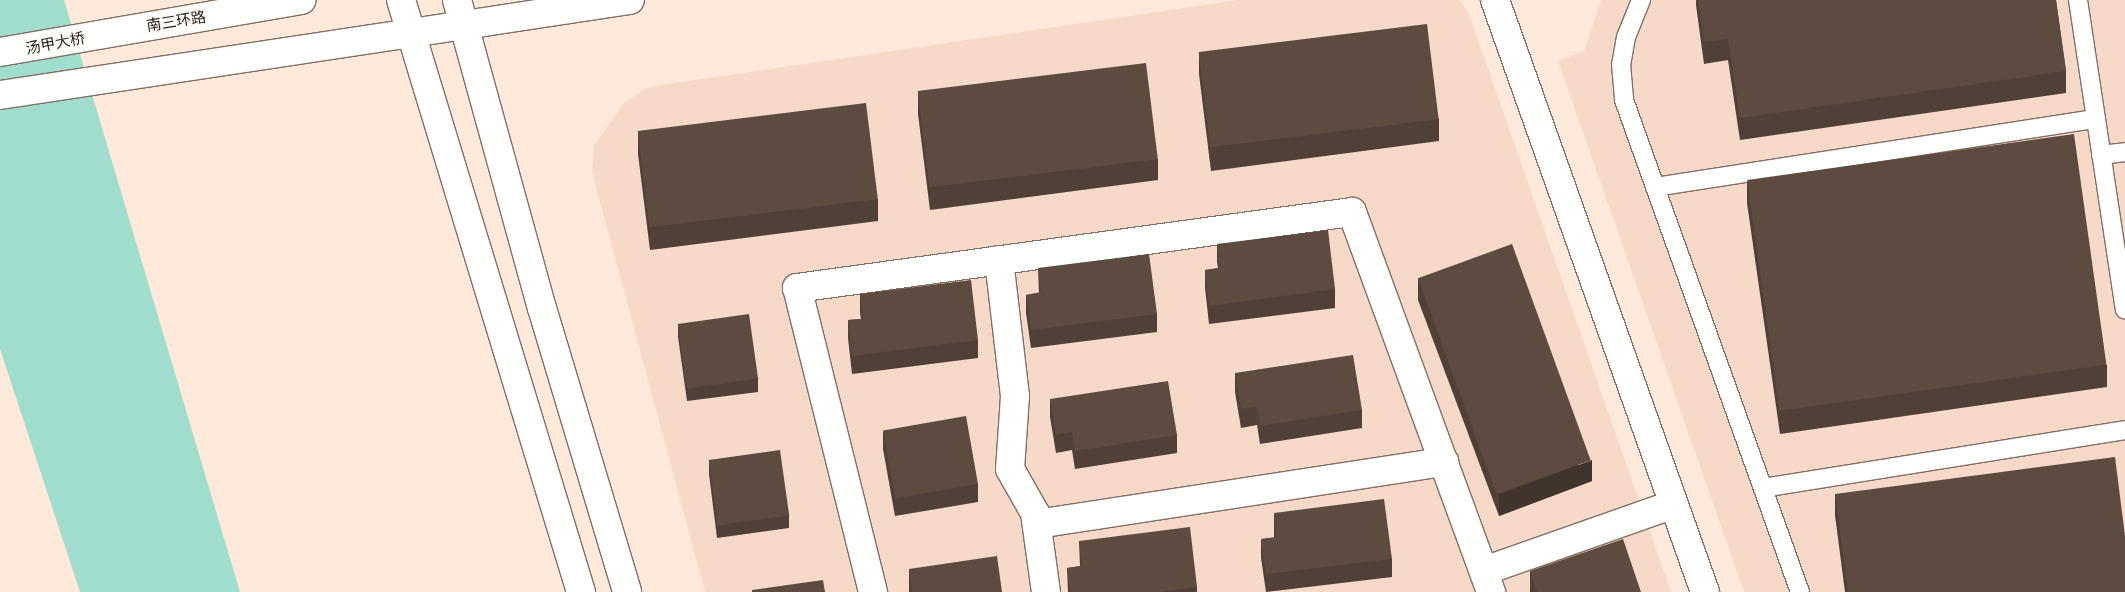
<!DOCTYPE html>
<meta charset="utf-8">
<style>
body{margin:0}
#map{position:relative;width:2125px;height:592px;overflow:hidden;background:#ffe9db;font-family:Georgia,"Noto Sans SC",serif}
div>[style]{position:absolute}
.built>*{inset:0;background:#f6d9c8}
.water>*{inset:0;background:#a1ddcd}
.roads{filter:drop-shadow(1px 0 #826f64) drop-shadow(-1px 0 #826f64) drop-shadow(0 1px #826f64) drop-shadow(0 -1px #826f64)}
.lane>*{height:18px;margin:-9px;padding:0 9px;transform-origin:9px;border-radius:9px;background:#fff}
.street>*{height:28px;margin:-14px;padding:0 14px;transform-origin:14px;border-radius:14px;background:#fff}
.secondary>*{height:28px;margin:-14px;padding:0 14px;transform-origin:14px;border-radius:14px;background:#fff}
.wall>*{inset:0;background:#504037}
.shaded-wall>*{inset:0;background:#41342d}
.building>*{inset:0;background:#5d4b40;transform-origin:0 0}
span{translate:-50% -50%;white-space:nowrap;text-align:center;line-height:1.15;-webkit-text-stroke:5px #fefaf7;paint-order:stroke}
.street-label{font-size:15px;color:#251d18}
</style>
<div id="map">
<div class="built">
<i style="clip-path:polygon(1238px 0,1460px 0,1469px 14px,1671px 592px,705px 592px,592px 172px,594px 145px,624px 103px,648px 87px)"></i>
<i style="clip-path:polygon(1601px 0,2125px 0,2125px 592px,1744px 592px,1558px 61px,1584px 51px)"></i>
</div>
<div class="water">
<i style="clip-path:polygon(0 0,64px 0,240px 592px,80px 592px,0 349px)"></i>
</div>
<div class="roads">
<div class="lane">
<i style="left:1641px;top:0;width:40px;rotate:112deg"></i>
<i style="left:1626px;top:37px;width:27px;rotate:100deg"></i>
<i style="left:1621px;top:64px;width:36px;rotate:85deg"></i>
<i style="left:1624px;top:100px;width:523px;rotate:70.32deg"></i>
<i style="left:2078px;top:0;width:313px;rotate:81.4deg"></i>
<i style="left:2101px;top:155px;width:24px;rotate:-7deg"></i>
<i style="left:1655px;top:187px;width:446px;rotate:-8.8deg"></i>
<i style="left:1763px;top:488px;width:367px;rotate:-9.1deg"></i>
</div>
<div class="street">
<i style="left:999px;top:260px;width:137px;rotate:83.3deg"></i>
<i style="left:1015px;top:396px;width:73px;rotate:93.9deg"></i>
<i style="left:1010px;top:469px;width:51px;rotate:60.4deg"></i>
<i style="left:1035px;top:513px;width:80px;rotate:82.1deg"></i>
<i style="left:1037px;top:524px;width:412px;rotate:-8.7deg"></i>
<i style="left:1484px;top:571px;width:201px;rotate:-19.4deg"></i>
<i style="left:873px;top:592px;width:313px;rotate:-104deg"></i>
<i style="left:797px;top:288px;width:560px;rotate:-7.8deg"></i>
<i style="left:1352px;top:212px;width:405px;rotate:69.9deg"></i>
</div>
<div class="secondary">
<i style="left:401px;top:0;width:619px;rotate:73.09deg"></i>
<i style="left:457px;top:0;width:320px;rotate:74.6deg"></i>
<i style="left:542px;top:308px;width:296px;rotate:73.3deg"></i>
<i style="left:1495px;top:0;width:628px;rotate:70.47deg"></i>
<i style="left:0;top:52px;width:306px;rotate:-9.8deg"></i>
<i style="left:0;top:95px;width:637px;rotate:-8.58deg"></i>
</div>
</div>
<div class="wall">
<i style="clip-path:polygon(1696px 0,2056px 0,2066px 71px,2066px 93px,1740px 140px,1728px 60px,1704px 64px,1696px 5px)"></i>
<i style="clip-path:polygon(1199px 53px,1439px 119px,1439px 141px,1211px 171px,1199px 74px)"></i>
<i style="clip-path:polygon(918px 92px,1158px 159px,1158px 180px,930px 210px,918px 114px)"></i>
<i style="clip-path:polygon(638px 132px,878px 199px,878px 221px,650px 250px,638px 154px)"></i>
<i style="clip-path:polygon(1747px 181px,2107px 365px,2107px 387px,1780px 434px,1747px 203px)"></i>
<i style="clip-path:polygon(1217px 244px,1335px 289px,1335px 308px,1209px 324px,1205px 288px,1205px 270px,1218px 268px,1217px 262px)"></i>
<i style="clip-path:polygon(1038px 268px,1157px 314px,1157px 332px,1031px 348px,1026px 313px,1026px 295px,1039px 293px)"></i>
<i style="clip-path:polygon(1418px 278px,1592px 481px,1499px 516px,1418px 300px)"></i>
<i style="clip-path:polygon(860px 294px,978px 340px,978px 358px,852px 374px,848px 338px,848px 320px,861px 319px,860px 313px)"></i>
<i style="clip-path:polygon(678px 324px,758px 378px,758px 392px,687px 401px,678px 337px)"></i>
<i style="clip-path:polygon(1235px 373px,1362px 410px,1362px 428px,1260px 444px,1257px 425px,1241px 428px,1235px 392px)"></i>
<i style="clip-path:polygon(1050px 399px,1177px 435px,1177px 453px,1075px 469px,1072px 450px,1056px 453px,1050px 417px)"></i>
<i style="clip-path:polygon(883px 431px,978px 484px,978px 502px,895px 516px,883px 449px)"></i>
<i style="clip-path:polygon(709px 460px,789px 515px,789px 528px,717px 538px,709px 474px)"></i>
<i style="clip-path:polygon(1835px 494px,2125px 592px,1845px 592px,1835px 515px)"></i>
<i style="clip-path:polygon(1274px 513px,1392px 559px,1392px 577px,1266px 592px,1261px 558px,1261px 539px,1274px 538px)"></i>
<i style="clip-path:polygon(1079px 541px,1197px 587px,1197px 592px,1068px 592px,1067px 568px,1080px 566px)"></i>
<i style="clip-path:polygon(909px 569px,1002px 592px,909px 592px)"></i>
<i style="clip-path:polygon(1530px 571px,1641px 592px,1530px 592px)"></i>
</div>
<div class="shaded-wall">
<i style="clip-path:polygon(1592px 460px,1592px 481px,1499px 516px,1499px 494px)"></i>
</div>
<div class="building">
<i style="clip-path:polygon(1698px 0,2056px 0,2066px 71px,1740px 118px,1728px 39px,1704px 42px)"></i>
<i style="left:1427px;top:24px;width:96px;height:230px;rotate:83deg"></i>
<i style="left:1146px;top:63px;width:97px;height:230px;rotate:83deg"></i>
<i style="left:866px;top:103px;width:97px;height:230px;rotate:83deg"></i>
<i style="left:2074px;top:134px;width:233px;height:330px;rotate:82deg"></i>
<i style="clip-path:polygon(1328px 230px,1335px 289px,1209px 306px,1205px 270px,1220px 268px,1217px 244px)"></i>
<i style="left:1512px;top:244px;width:230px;height:100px;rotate:70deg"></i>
<i style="clip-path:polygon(1149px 254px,1157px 314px,1031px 330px,1026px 295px,1041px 292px,1038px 268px)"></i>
<i style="clip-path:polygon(971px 280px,978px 340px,852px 356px,848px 320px,863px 319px,860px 294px)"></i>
<i style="left:749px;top:314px;width:65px;height:72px;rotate:82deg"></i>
<i style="clip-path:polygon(1353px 355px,1362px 410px,1260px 426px,1257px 407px,1241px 409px,1235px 373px)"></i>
<i style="clip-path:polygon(1168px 381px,1177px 435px,1075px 451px,1072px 432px,1056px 435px,1050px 399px)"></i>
<i style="left:966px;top:416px;width:69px;height:84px;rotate:80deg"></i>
<i style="left:780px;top:450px;width:66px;height:72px;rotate:82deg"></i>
<i style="clip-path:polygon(2115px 457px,2125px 536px,2125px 592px,1848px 592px,1835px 494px)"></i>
<i style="clip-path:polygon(1384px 499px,1392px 559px,1266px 574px,1261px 539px,1276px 537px,1274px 513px)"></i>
<i style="clip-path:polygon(1190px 527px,1197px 587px,1159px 592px,1070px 592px,1067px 568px,1082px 566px,1079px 541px)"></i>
<i style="clip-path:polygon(1623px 539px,1641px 592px,1537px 592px,1530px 571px)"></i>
<i style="clip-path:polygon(997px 556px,1002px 592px,912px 592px,909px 569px)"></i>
<i style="clip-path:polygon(823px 580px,825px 592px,752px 592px,752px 590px)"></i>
</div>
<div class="street-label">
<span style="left:176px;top:20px;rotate:-9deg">南三环路</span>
<span style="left:55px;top:42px;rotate:-11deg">汤甲大桥</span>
</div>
</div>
